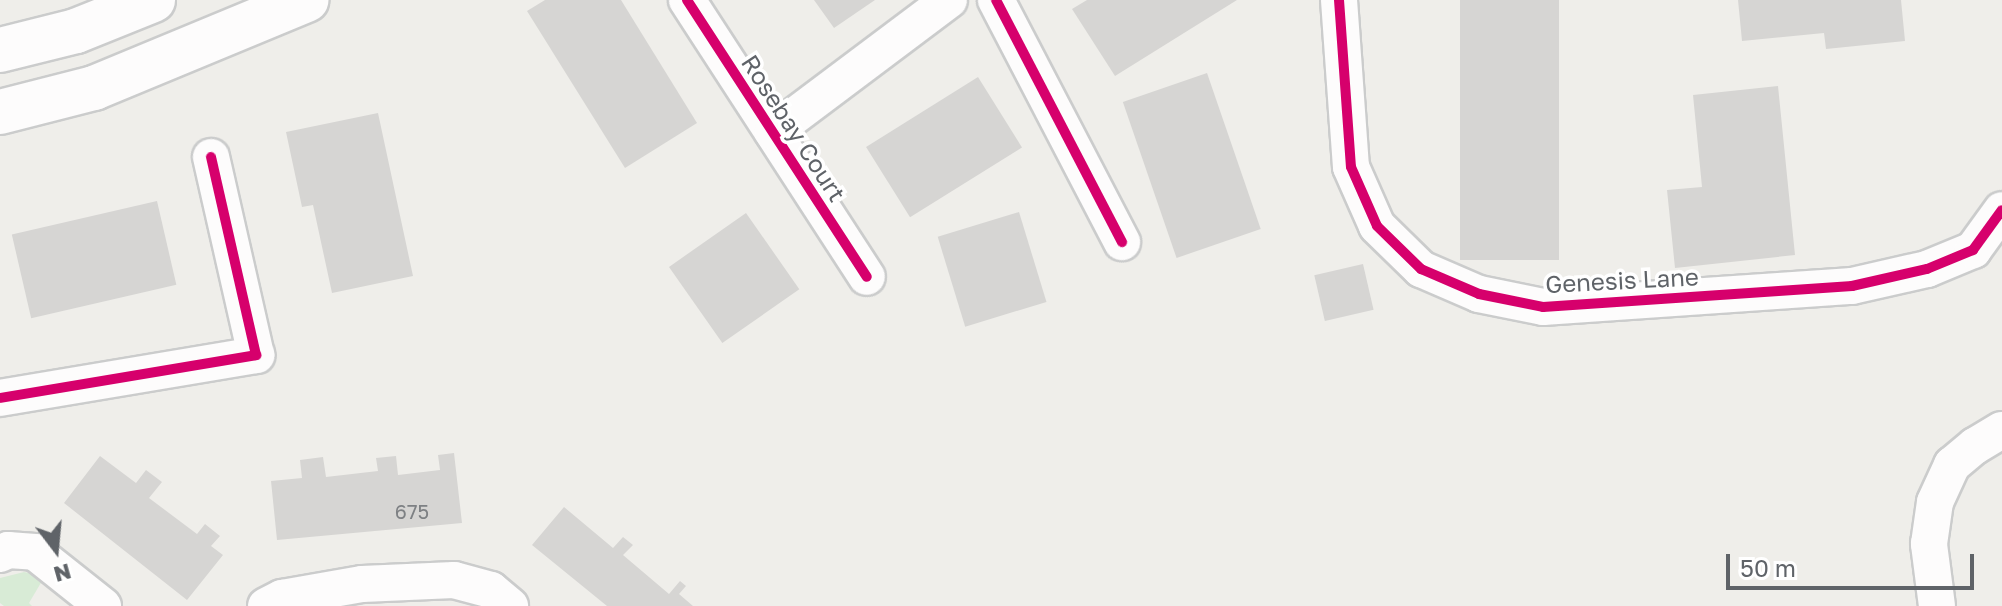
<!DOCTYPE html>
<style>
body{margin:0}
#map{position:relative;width:2002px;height:606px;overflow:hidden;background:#efeeea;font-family:"Golos Text",sans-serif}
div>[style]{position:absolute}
.green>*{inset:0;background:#d8ebd6}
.building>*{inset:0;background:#d6d5d3;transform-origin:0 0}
.roads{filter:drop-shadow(2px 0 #cbcccc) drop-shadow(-2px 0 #cbcccc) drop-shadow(0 2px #cbcccc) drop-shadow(0 -2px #cbcccc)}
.street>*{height:36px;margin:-18px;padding:0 18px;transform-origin:18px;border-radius:18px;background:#fdfcfc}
.secondary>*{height:44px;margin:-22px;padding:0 22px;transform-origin:22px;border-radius:22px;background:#fdfcfc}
.cycleway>*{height:10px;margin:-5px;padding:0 5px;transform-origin:5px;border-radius:5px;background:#d6006c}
span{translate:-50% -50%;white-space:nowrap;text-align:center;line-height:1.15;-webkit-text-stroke:7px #fff;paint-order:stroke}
.number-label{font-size:20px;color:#7e8184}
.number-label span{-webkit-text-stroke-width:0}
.street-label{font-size:24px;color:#5f6368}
.north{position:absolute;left:16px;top:510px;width:80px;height:80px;-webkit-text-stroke:6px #fff;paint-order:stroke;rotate:164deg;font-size:22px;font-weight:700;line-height:32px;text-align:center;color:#5f6368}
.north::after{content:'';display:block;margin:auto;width:28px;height:36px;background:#5f6368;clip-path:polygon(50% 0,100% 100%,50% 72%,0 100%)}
.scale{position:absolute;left:1726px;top:554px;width:248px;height:36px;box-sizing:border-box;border:4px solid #5f6368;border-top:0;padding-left:10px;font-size:24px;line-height:28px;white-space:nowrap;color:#5f6368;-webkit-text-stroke:6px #fff;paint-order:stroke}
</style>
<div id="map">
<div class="green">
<i style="clip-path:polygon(24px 572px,38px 575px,42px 581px,29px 603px,32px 606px,4px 606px,0 603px,0 578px)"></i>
</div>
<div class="building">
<i style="clip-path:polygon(545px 0,621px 0,697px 123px,625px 168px,527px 11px)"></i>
<i style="clip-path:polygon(814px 0,875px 0,834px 28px)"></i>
<i style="clip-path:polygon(1087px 0,1237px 0,1115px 76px,1072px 9px)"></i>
<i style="left:1460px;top:0;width:99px;height:260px"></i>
<i style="clip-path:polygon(1738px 0,1901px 0,1905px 41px,1826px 49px,1824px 33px,1742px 41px)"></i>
<i style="left:1207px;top:73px;width:165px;height:89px;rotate:71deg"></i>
<i style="left:978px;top:77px;width:83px;height:132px;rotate:58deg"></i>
<i style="clip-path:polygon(1778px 86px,1795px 255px,1675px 268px,1667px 190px,1702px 187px,1693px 95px)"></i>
<i style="clip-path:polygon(378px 113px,413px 276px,332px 293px,313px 205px,302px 207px,286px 132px)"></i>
<i style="left:157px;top:201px;width:86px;height:149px;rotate:77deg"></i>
<i style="left:1019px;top:212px;width:94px;height:85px;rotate:73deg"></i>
<i style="left:746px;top:213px;width:93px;height:94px;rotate:55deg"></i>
<i style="left:1363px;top:264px;width:47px;height:50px;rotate:77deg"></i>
<i style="clip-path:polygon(454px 453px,462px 523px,277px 540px,271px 481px,302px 478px,300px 460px,323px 457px,326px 477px,378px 471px,376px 458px,396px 456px,398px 475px,440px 470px,438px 455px)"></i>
<i style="clip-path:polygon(100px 456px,136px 483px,146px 470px,162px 482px,149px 498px,197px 534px,205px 524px,220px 536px,211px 546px,223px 555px,187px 600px,64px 503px)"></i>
<i style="clip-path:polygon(564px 507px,613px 548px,623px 537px,633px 545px,623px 555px,669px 594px,680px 581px,686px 586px,679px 594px,693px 606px,607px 606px,532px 545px)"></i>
</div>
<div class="roads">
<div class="street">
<i style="left:687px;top:0;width:330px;rotate:57deg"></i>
<i style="left:996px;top:0;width:273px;rotate:62.5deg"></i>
<i style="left:1339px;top:0;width:167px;rotate:85.9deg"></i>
<i style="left:1351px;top:167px;width:64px;rotate:66.2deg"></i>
<i style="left:1377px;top:226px;width:62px;rotate:44.3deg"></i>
<i style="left:1421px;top:269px;width:63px;rotate:23.3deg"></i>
<i style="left:1479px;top:294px;width:65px;rotate:11.5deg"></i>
<i style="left:1543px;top:307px;width:310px;rotate:-3.9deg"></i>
<i style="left:1852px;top:286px;width:77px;rotate:-12.8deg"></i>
<i style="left:1927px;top:269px;width:50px;rotate:-22.4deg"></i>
<i style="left:1973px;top:250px;width:49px;rotate:-54.1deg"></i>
<i style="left:773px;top:132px;width:220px;rotate:-36.9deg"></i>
<i style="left:0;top:398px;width:260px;rotate:-9.5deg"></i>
<i style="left:256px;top:355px;width:203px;rotate:-102.8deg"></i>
<i style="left:0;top:554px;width:9px;rotate:-27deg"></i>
<i style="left:8px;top:550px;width:27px;rotate:4deg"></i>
<i style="left:35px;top:552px;width:87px;rotate:38.5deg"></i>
<i style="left:266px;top:606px;width:18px;rotate:-27deg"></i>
<i style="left:282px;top:598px;width:81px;rotate:-9.9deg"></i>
<i style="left:362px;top:584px;width:92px;rotate:-2.5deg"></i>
<i style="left:454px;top:580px;width:38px;rotate:15deg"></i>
<i style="left:491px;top:590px;width:25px;rotate:40deg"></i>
<i style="left:1937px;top:606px;width:63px;rotate:-97.4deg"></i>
<i style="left:1929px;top:544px;width:42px;rotate:-81.9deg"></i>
<i style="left:1935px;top:502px;width:41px;rotate:-65.3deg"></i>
<i style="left:1952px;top:465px;width:30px;rotate:-40deg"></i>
<i style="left:1975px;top:446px;width:31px;rotate:-31deg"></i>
</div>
<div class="secondary">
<i style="left:0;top:50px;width:78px;rotate:-14deg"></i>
<i style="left:76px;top:31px;width:83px;rotate:-21.9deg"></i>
<i style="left:0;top:112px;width:97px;rotate:-14.3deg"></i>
<i style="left:94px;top:88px;width:230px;rotate:-22.5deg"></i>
</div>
</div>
<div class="cycleway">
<i style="left:687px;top:0;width:330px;rotate:57deg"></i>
<i style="left:996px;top:0;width:273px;rotate:62.5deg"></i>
<i style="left:1339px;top:0;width:167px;rotate:85.9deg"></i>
<i style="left:1351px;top:167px;width:64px;rotate:66.2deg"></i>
<i style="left:1377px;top:226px;width:62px;rotate:44.3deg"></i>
<i style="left:1421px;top:269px;width:63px;rotate:23.3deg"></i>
<i style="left:1479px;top:294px;width:65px;rotate:11.5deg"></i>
<i style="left:1543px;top:307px;width:310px;rotate:-3.9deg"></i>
<i style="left:1852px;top:286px;width:77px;rotate:-12.8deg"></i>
<i style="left:1927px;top:269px;width:50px;rotate:-22.4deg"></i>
<i style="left:1973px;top:250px;width:49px;rotate:-54.1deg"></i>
<i style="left:0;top:398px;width:260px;rotate:-9.5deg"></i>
<i style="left:256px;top:355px;width:203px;rotate:-102.8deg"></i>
</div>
<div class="number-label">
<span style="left:412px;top:511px">675</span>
</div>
<div class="street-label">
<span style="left:794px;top:128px;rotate:57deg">Rosebay Court</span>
<span style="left:1622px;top:280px;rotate:-3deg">Genesis Lane</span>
</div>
<div class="north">N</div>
<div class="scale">50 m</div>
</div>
